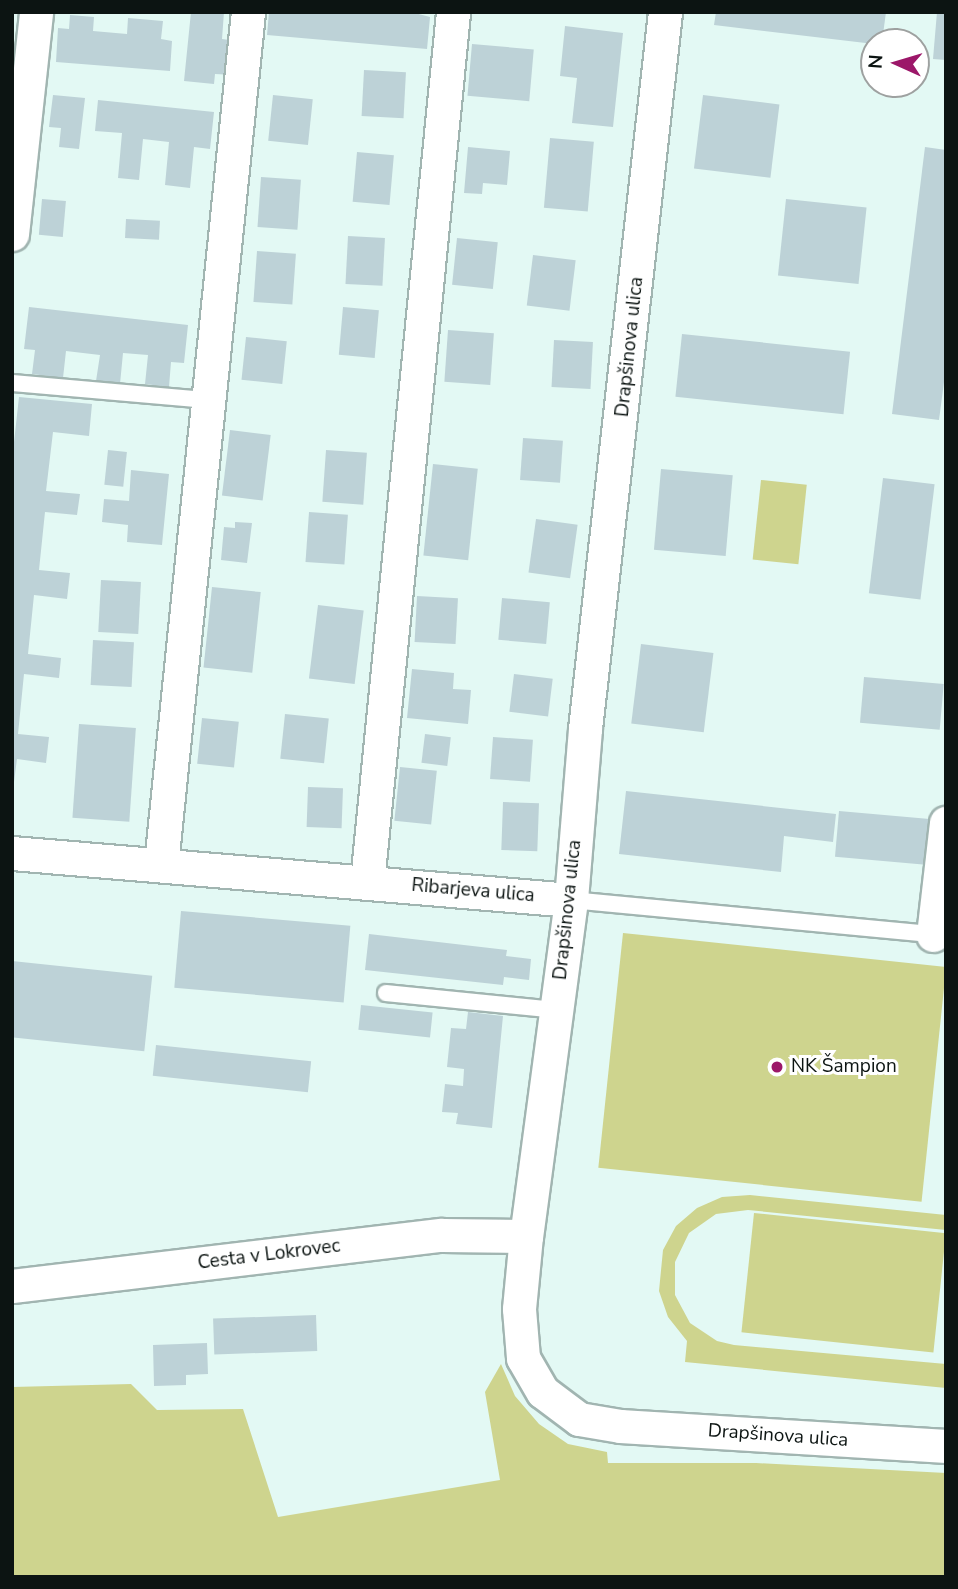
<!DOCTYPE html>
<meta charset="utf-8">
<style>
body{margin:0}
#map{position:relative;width:958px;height:1589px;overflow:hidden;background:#e3f9f4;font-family:"Nunito Sans",sans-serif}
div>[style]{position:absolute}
.green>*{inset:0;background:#ced48e;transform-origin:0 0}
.building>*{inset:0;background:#bdd2d7;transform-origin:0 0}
.roads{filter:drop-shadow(2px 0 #a1b5b1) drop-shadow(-2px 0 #a1b5b1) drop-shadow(0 2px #a1b5b1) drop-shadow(0 -2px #a1b5b1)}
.lane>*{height:16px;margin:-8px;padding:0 8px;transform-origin:8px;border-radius:8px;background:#fff}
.street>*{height:33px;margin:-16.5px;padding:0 16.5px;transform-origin:16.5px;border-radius:16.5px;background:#fff}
.dots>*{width:19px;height:19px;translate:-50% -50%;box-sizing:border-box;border:4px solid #fff;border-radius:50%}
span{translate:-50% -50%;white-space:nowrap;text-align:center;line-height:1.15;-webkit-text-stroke:6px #fff;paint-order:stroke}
.street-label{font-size:19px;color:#0c1412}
.poi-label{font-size:19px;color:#0c1412}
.left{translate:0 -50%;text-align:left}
.frame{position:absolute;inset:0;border:14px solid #0c1412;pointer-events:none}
.north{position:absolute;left:860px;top:28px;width:70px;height:70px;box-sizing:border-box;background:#fff;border:2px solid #9ea1a0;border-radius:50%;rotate:274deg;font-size:19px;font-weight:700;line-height:28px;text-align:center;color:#0c1412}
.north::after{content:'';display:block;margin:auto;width:24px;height:32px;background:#9c1769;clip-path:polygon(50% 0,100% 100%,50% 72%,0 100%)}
</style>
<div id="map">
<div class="green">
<i style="left:761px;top:480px;width:46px;height:80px;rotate:6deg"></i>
<i style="left:623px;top:933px;width:325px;height:236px;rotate:6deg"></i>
<i style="clip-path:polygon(750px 1195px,946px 1215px,946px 1230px,748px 1210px,716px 1214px,689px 1233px,675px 1262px,675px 1295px,690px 1323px,717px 1341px,734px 1345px,946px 1364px,946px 1388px,685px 1362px,687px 1341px,668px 1317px,659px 1291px,663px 1250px,676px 1226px,697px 1208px,722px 1197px)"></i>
<i style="left:754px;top:1213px;width:193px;height:120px;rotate:6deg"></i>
<i style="clip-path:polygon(501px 1364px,515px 1396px,539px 1424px,568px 1444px,607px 1452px,608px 1463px,756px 1463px,946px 1473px,946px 1577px,12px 1577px,12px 1387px,131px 1384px,157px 1410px,243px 1409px,278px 1517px,500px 1480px,485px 1392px)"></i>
</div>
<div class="building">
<i style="clip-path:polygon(191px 12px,224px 12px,222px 39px,237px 41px,234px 75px,215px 74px,214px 84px,184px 81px)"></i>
<i style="clip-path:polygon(269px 12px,411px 12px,430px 17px,427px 49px,267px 35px)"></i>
<i style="clip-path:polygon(716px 12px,886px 12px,882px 42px,874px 44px,714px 25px)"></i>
<i style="clip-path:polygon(937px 12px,946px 12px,946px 60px,933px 59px)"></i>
<i style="clip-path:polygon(70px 15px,94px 17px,93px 31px,127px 34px,128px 18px,163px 21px,161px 39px,172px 41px,170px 71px,56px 62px,58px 28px,69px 29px)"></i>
<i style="clip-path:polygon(565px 26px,623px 33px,613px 127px,572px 123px,577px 78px,560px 76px)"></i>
<i style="left:472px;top:44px;width:62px;height:52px;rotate:5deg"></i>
<i style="left:364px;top:70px;width:42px;height:46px;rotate:3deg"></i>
<i style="clip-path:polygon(53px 95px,85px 98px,79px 149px,59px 147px,61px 128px,49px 127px)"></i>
<i style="left:273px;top:95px;width:40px;height:46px;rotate:6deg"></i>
<i style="left:703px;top:95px;width:77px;height:74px;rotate:7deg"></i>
<i style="clip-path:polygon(98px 100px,214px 112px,210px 149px,194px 147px,190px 188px,165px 185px,169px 142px,143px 139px,139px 180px,118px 178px,122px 133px,95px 131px)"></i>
<i style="left:550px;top:138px;width:44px;height:70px;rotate:5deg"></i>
<i style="clip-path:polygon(468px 147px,510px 151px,507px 185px,483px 183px,482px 194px,464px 193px)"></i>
<i style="clip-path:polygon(925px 147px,946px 150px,946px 367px,939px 420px,892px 414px)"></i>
<i style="left:357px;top:152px;width:37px;height:50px;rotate:5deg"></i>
<i style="left:261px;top:177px;width:40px;height:50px;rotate:4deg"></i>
<i style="left:42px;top:199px;width:24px;height:36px;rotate:5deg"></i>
<i style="left:786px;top:199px;width:81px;height:77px;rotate:6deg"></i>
<i style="left:126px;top:219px;width:34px;height:19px;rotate:3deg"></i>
<i style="left:348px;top:236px;width:37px;height:48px;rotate:3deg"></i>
<i style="left:457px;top:238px;width:41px;height:47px;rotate:6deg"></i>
<i style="left:257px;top:251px;width:39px;height:51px;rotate:4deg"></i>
<i style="left:533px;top:255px;width:43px;height:51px;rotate:7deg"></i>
<i style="clip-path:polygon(29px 307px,188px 325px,184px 363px,171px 362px,169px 387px,145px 384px,148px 355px,123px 353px,120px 384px,96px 381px,100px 355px,66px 351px,63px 378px,32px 374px,35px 350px,24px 349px)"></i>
<i style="left:343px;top:307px;width:36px;height:48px;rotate:5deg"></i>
<i style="left:448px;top:330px;width:46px;height:52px;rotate:4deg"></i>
<i style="left:682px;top:334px;width:169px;height:63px;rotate:6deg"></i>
<i style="left:246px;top:337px;width:41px;height:43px;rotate:6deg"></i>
<i style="left:554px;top:340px;width:39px;height:47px;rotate:3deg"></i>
<i style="clip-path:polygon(19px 397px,92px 404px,89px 436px,53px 432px,46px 491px,80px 494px,77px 515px,45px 512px,39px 570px,70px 573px,67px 599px,34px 595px,28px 654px,61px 658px,59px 678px,24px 674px,18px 734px,49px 737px,46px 763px,17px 759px,14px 782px,12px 460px)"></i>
<i style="left:230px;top:430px;width:41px;height:66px;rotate:7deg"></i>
<i style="left:523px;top:438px;width:40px;height:42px;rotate:4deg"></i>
<i style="left:108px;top:450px;width:19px;height:35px;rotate:6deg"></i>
<i style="left:326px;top:450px;width:41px;height:52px;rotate:4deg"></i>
<i style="left:433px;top:464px;width:45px;height:92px;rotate:6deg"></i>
<i style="left:661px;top:469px;width:72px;height:81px;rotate:5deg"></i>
<i style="clip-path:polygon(131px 470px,169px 474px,162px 545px,127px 542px,128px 525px,102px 522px,104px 499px,129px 501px)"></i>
<i style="left:883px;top:478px;width:52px;height:116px;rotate:7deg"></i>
<i style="left:309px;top:512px;width:39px;height:50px;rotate:4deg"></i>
<i style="left:536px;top:519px;width:42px;height:54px;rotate:8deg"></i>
<i style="clip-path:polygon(235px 522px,252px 523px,247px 563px,221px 560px,224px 527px,235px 528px)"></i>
<i style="left:101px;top:580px;width:40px;height:52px;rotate:3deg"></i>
<i style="left:212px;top:587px;width:49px;height:81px;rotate:6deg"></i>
<i style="left:417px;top:596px;width:41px;height:46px;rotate:3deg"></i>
<i style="left:502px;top:598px;width:48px;height:42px;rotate:5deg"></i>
<i style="left:318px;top:605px;width:46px;height:74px;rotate:7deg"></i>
<i style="left:93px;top:640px;width:41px;height:45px;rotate:3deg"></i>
<i style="left:641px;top:644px;width:73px;height:80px;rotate:7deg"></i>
<i style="clip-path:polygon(412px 669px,454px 673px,453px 689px,471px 690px,468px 724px,407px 718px)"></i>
<i style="left:514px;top:674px;width:39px;height:38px;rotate:7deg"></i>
<i style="left:864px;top:677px;width:80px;height:46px;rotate:5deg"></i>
<i style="left:285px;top:714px;width:44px;height:45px;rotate:6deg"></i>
<i style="left:202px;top:718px;width:37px;height:46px;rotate:6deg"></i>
<i style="left:79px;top:724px;width:57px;height:94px;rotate:4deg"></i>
<i style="left:425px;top:734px;width:26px;height:29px;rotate:7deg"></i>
<i style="left:493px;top:737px;width:40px;height:42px;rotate:4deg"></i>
<i style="left:400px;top:767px;width:37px;height:54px;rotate:6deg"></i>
<i style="left:308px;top:787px;width:35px;height:40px;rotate:2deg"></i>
<i style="clip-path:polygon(626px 791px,836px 814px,833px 842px,784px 836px,781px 872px,619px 854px)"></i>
<i style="left:503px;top:802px;width:36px;height:48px;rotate:2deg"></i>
<i style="left:839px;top:811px;width:91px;height:46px;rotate:5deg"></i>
<i style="left:181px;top:911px;width:170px;height:77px;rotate:5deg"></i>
<i style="clip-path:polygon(369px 934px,507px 950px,506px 956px,531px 959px,529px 980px,504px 977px,503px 985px,365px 970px)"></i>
<i style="left:12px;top:961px;width:141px;height:76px;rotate:6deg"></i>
<i style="left:361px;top:1005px;width:72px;height:25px;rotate:6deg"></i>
<i style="clip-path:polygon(468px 1012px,503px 1016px,492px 1128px,456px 1124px,458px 1113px,442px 1112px,445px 1084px,463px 1086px,464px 1069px,447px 1067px,451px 1028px,466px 1029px)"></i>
<i style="left:156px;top:1045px;width:156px;height:31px;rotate:6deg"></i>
<i style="left:316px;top:1315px;width:36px;height:103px;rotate:88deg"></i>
<i style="clip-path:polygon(207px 1343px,208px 1374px,186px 1375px,186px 1385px,154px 1386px,153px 1345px)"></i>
</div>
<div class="roads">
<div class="lane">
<i style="left:12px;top:383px;width:197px;rotate:5deg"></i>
<i style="left:571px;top:900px;width:369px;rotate:5.4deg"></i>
<i style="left:386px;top:993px;width:172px;rotate:5.7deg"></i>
</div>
<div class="street">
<i style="left:665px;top:12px;width:721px;rotate:96.37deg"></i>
<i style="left:585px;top:729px;width:172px;rotate:94.7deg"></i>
<i style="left:571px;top:900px;width:339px;rotate:97.6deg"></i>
<i style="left:526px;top:1236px;width:73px;rotate:95.5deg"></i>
<i style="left:519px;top:1309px;width:49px;rotate:85.3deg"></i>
<i style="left:523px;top:1358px;width:39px;rotate:60deg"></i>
<i style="left:543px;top:1392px;width:45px;rotate:36.9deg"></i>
<i style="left:579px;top:1419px;width:42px;rotate:9.7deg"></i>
<i style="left:620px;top:1426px;width:327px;rotate:3.5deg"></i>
<i style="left:12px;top:234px;width:223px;rotate:-83.8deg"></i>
<i style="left:12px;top:853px;width:561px;rotate:4.81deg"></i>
<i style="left:161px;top:864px;width:856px;rotate:-84.17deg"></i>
<i style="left:367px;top:882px;width:874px;rotate:-84.35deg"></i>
<i style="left:933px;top:935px;width:113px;rotate:-83.4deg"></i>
<i style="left:12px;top:1286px;width:433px;rotate:-6.8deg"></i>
<i style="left:442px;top:1235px;width:84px;rotate:0.7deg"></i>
</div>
</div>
<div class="dots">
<i style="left:777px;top:1067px;background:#9c1769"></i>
</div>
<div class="street-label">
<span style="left:630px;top:347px;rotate:-84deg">Drapšinova ulica</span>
<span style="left:473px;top:891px;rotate:5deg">Ribarjeva ulica</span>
<span style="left:568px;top:910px;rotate:-84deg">Drapšinova ulica</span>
<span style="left:269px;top:1255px;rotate:-7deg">Cesta v Lokrovec</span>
<span style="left:778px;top:1436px;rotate:4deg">Drapšinova ulica</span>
</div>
<div class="poi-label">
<span class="left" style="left:791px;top:1067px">NK Šampion</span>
</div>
<div class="frame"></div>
<div class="north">N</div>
</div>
